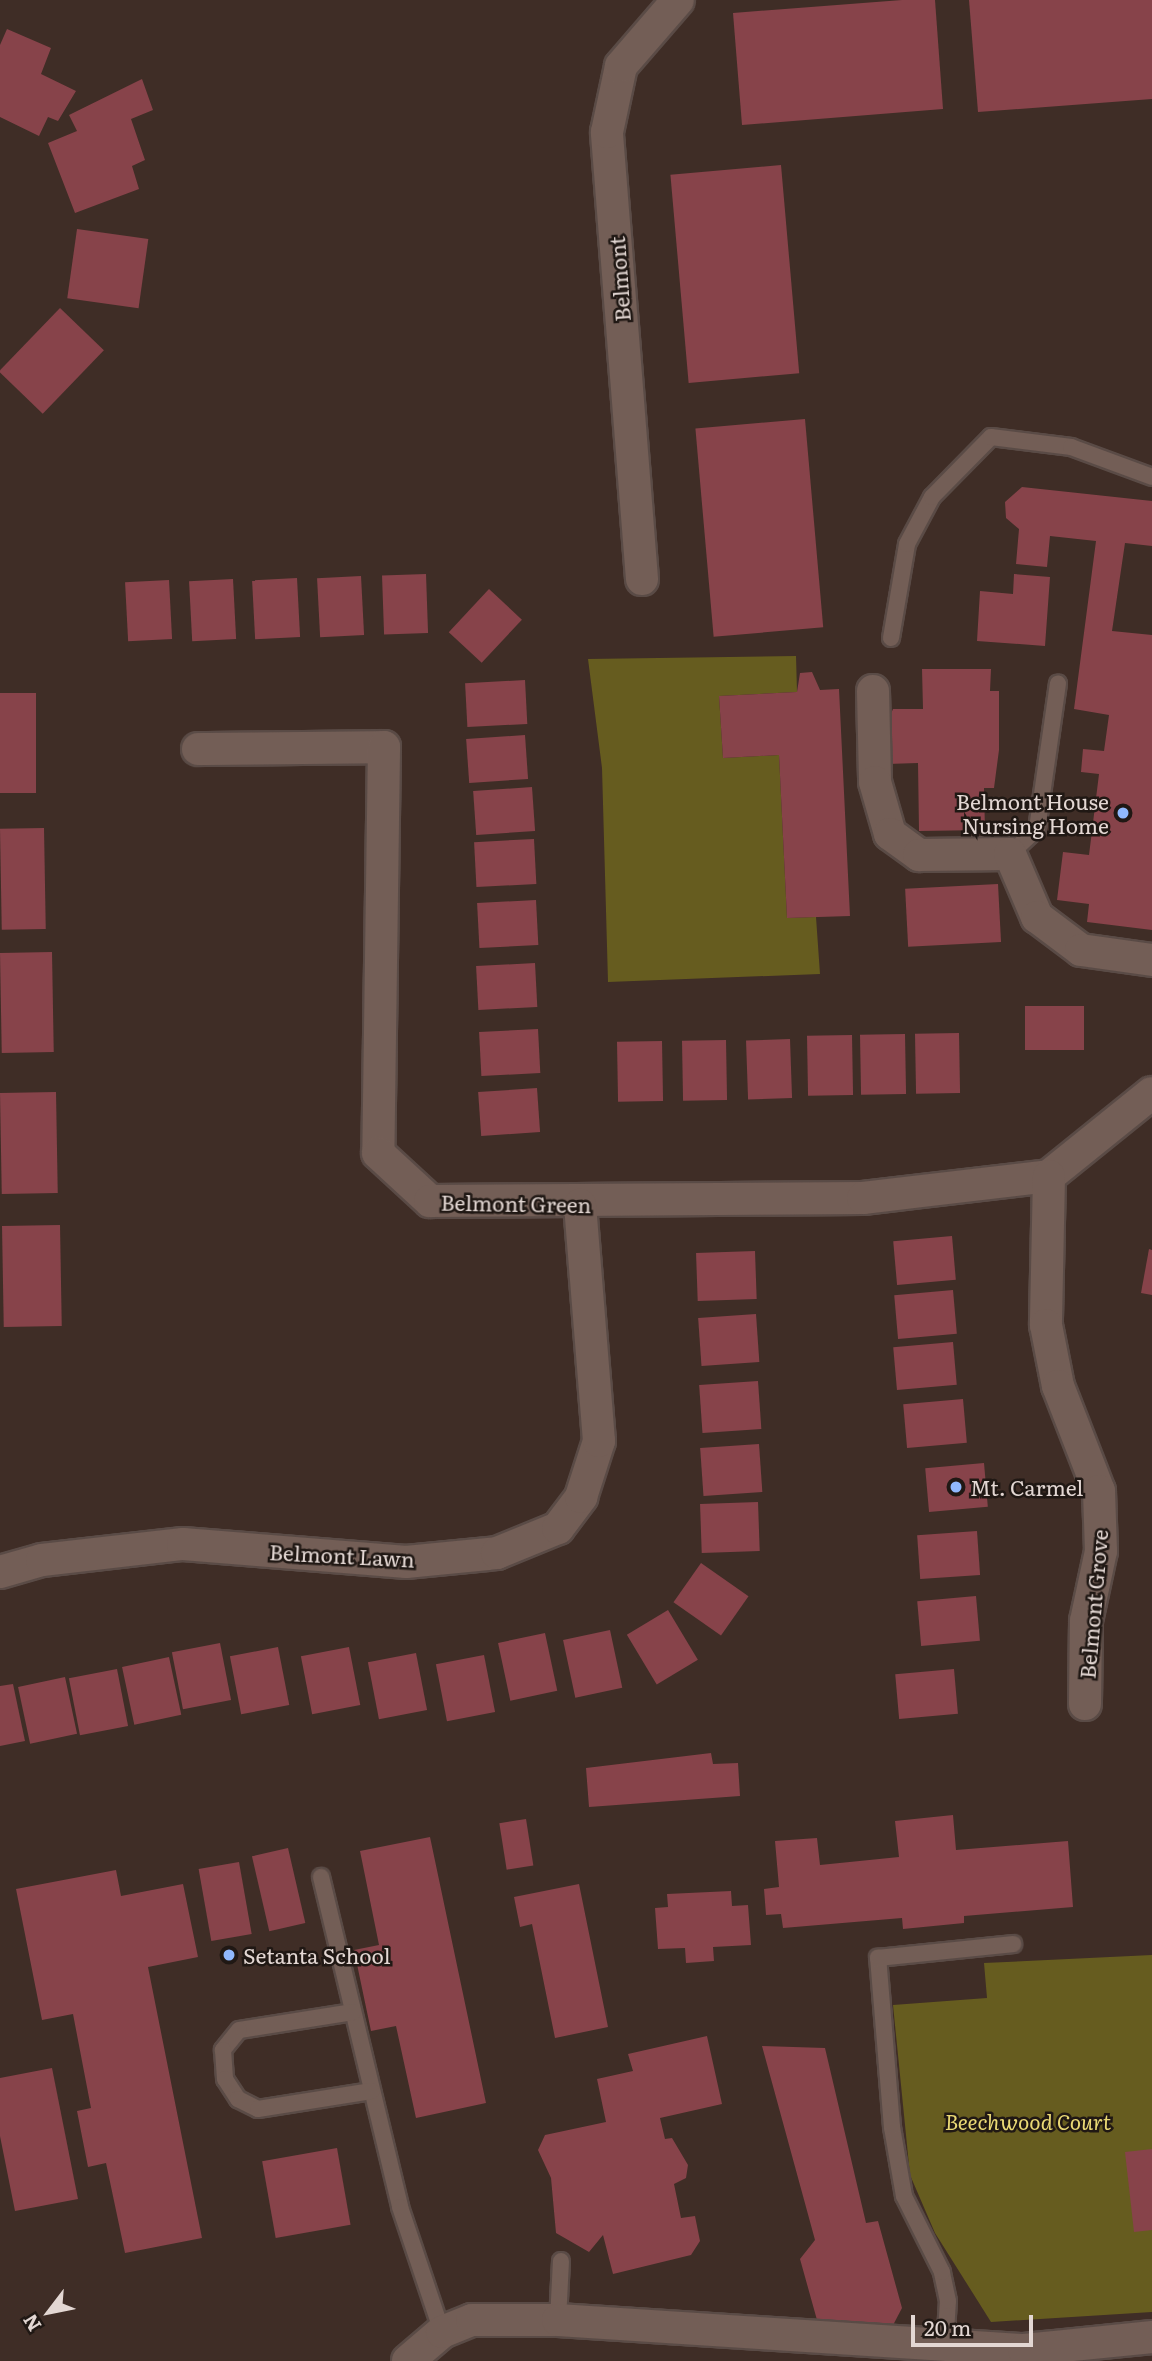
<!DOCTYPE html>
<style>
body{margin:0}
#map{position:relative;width:1152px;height:2361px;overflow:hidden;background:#3f2d26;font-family:Literata,serif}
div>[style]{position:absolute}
.green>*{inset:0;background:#665c1f}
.building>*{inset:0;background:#87434a;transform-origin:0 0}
.roads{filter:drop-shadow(2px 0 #5a4b46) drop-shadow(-2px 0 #5a4b46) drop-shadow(0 2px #5a4b46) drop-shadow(0 -2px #5a4b46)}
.lane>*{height:16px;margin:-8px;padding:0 8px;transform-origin:8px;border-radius:8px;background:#735e56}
.street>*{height:32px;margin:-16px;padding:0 16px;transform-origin:16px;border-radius:16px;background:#735e56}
.dots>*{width:19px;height:19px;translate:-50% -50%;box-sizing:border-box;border:4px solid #201814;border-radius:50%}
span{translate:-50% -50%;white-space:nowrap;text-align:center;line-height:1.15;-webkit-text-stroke:5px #201814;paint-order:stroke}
.street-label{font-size:21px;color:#e3d7d3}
.poi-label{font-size:21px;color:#e3d7d3}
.right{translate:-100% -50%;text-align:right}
.left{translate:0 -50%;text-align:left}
.park-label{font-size:21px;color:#ead975;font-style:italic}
.north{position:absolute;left:14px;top:2277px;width:70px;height:70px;-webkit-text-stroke:5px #201814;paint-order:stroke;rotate:238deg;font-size:19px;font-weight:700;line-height:28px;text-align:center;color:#e3d7d3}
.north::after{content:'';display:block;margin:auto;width:24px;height:32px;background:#e3d7d3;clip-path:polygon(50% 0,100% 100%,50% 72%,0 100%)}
.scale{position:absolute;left:911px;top:2315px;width:122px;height:32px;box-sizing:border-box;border:4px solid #e3d7d3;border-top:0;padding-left:9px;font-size:21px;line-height:24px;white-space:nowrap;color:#e3d7d3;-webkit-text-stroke:5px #201814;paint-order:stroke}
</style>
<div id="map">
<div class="green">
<i style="clip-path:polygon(796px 656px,797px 692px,719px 696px,723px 758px,779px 755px,787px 918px,816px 917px,820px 974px,608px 982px,602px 768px,588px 659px)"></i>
<i style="clip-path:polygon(1152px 1955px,1152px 2312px,991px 2322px,935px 2233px,910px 2175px,893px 2005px,987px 1998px,984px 1963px)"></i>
</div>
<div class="building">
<i style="clip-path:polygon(902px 0,935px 0,943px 109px,742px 125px,733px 13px)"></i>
<i style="clip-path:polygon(969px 0,1152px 0,1152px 99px,978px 112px)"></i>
<i style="clip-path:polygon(7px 29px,51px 48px,41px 74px,76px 91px,58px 121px,48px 117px,39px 136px,0 117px,0 45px)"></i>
<i style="clip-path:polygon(142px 79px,153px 110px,131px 119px,145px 160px,132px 166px,139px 189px,75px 213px,48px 143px,77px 131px,69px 115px)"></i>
<i style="left:781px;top:165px;width:209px;height:111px;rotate:85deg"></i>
<i style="left:77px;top:229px;width:72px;height:70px;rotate:8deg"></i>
<i style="left:60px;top:308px;width:61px;height:88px;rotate:44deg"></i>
<i style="left:805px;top:419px;width:209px;height:110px;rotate:85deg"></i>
<i style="clip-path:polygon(1022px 487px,1152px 501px,1152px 546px,1125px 543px,1112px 631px,1152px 635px,1152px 930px,1087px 922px,1089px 904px,1057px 900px,1063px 852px,1089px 855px,1099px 774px,1081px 772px,1083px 749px,1104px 751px,1109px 715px,1074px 709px,1096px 541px,1050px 536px,1047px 567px,1016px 564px,1019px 529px,1006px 518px,1005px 502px)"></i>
<i style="left:426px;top:574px;width:59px;height:44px;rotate:88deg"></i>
<i style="clip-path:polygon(1014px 574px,1050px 577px,1045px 646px,977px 641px,980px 591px,1013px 594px)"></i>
<i style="left:361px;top:576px;width:59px;height:44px;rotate:87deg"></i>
<i style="left:297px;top:578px;width:59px;height:45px;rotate:87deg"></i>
<i style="left:233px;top:579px;width:60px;height:44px;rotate:87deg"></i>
<i style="left:169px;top:580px;width:59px;height:44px;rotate:87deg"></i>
<i style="left:489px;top:589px;width:45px;height:59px;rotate:43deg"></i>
<i style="clip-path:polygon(922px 669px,991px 669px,990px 691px,999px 691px,999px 750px,994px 788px,984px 788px,985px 830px,919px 831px,918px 763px,887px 764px,887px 723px,893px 709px,923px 709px)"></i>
<i style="clip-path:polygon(812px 672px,820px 690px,839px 689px,850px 916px,787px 918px,779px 755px,723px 758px,719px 696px,797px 692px,800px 673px)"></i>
<i style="left:525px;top:680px;width:44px;height:60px;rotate:87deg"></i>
<i style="left:0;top:693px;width:36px;height:100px"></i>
<i style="left:525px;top:735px;width:44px;height:59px;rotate:86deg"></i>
<i style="left:532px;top:787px;width:44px;height:59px;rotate:86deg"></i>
<i style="left:44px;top:828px;width:101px;height:44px;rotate:89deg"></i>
<i style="left:534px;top:839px;width:45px;height:60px;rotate:87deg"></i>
<i style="left:998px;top:884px;width:58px;height:93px;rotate:87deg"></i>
<i style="left:536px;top:900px;width:45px;height:59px;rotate:87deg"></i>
<i style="left:52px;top:952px;width:100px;height:52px;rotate:89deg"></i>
<i style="left:535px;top:963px;width:44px;height:59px;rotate:87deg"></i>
<i style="left:1025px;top:1006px;width:59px;height:44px"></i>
<i style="left:538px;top:1029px;width:44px;height:59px;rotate:87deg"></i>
<i style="left:959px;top:1033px;width:60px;height:44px;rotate:89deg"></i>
<i style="left:905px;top:1034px;width:60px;height:45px;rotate:89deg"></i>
<i style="left:852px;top:1035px;width:60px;height:45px;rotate:89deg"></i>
<i style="left:790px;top:1039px;width:59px;height:44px;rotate:88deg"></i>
<i style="left:726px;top:1040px;width:60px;height:44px;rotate:89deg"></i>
<i style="left:662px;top:1041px;width:60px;height:45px;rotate:89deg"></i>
<i style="left:537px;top:1088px;width:44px;height:59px;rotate:86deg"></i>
<i style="left:56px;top:1092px;width:101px;height:56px;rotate:89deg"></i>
<i style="left:60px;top:1225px;width:101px;height:58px;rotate:89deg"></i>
<i style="left:952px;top:1236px;width:44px;height:59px;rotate:85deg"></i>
<i style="clip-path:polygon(1149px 1249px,1152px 1250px,1152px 1295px,1141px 1293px)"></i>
<i style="left:755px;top:1251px;width:48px;height:59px;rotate:88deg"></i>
<i style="left:953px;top:1290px;width:44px;height:59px;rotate:85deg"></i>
<i style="left:756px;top:1314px;width:48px;height:58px;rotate:86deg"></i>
<i style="left:953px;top:1342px;width:43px;height:60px;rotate:85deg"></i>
<i style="left:758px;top:1381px;width:48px;height:59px;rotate:86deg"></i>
<i style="left:963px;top:1399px;width:44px;height:60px;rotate:85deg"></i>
<i style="left:759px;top:1444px;width:48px;height:59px;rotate:86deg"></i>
<i style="left:984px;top:1463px;width:44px;height:59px;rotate:85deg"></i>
<i style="left:758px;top:1502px;width:49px;height:58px;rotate:88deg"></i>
<i style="left:977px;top:1531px;width:44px;height:60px;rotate:86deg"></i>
<i style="left:701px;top:1563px;width:58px;height:48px;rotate:35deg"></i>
<i style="left:976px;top:1596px;width:45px;height:59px;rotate:85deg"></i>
<i style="left:668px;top:1610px;width:58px;height:48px;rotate:59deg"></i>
<i style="left:610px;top:1630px;width:59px;height:48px;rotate:78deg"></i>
<i style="left:545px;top:1633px;width:59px;height:48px;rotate:78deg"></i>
<i style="left:220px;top:1643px;width:58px;height:49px;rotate:79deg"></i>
<i style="left:278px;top:1647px;width:59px;height:49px;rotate:79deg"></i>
<i style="left:349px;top:1647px;width:59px;height:49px;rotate:79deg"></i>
<i style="left:416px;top:1653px;width:58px;height:49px;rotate:79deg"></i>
<i style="left:484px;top:1655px;width:58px;height:49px;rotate:79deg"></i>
<i style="left:169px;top:1657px;width:59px;height:48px;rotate:78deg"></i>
<i style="left:117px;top:1669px;width:58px;height:49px;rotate:79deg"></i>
<i style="left:954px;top:1669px;width:45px;height:59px;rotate:85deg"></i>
<i style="left:65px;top:1677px;width:58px;height:48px;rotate:78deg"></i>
<i style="clip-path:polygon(13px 1684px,25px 1741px,0 1746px,0 1686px)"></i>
<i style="clip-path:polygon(711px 1753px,713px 1764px,738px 1763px,740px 1796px,589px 1807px,586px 1768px)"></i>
<i style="clip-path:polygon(953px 1815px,956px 1850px,1068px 1841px,1073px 1907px,964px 1916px,964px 1923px,903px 1929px,902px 1918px,783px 1928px,781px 1914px,766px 1915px,764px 1889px,779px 1887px,775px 1841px,817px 1838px,820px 1865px,899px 1857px,895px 1821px)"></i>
<i style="left:526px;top:1819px;width:47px;height:27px;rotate:81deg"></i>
<i style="clip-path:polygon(430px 1837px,486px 2103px,416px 2118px,396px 2026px,371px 2031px,354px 1950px,379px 1945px,360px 1851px)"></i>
<i style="left:288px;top:1848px;width:77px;height:37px;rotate:77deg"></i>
<i style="left:239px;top:1862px;width:73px;height:41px;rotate:80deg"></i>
<i style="clip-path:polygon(116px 1870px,121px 1896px,183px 1884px,198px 1957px,148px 1967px,202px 2238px,125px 2253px,106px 2163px,88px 2167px,77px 2111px,91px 2108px,73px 2014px,42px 2020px,16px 1889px)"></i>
<i style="clip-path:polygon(579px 1884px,608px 2027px,555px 2038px,532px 1924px,520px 1927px,514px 1897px)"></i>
<i style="clip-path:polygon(731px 1891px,732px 1906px,748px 1905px,751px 1945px,713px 1947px,714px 1961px,686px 1963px,685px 1948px,658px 1949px,655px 1908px,668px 1907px,667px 1894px)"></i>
<i style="clip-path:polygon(707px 2036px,722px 2104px,660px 2118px,665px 2139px,672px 2138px,688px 2165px,686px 2178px,674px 2184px,681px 2218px,695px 2216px,700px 2241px,691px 2255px,613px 2274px,603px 2235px,589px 2252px,556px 2233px,551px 2178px,538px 2150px,545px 2135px,606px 2122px,597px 2079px,633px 2071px,628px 2054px)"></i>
<i style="clip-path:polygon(762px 2046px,825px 2048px,866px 2223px,878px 2221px,902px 2308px,891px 2329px,817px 2320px,800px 2259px,815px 2240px)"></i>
<i style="clip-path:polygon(52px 2068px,78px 2199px,15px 2211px,0 2136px,0 2078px)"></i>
<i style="left:337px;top:2148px;width:78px;height:76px;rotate:80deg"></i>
<i style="clip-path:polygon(1152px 2149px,1152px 2230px,1134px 2232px,1125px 2152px)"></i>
</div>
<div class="roads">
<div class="lane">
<i style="left:891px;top:638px;width:95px;rotate:-80.3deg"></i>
<i style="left:907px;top:544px;width:53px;rotate:-62deg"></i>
<i style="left:932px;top:497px;width:84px;rotate:-45.5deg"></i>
<i style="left:991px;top:437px;width:81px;rotate:7.1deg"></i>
<i style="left:1071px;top:447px;width:86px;rotate:20.3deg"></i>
<i style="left:1010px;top:854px;width:37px;rotate:-43deg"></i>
<i style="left:1037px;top:829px;width:147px;rotate:-81.8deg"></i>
<i style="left:321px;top:1877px;width:339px;rotate:76.5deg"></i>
<i style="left:400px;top:2207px;width:132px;rotate:71.4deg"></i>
<i style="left:353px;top:2012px;width:115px;rotate:171deg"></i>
<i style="left:239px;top:2030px;width:26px;rotate:129deg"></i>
<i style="left:223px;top:2050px;width:29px;rotate:86deg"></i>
<i style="left:225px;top:2079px;width:24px;rotate:57deg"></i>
<i style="left:238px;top:2099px;width:22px;rotate:27deg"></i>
<i style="left:258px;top:2109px;width:115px;rotate:-9deg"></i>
<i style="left:558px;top:2320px;width:59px;rotate:-87.1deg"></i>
<i style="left:945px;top:2347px;width:46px;rotate:-86.3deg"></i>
<i style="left:948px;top:2301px;width:30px;rotate:-102deg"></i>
<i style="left:942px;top:2272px;width:85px;rotate:-116.6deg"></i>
<i style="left:904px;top:2196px;width:70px;rotate:-99.9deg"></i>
<i style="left:892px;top:2127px;width:170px;rotate:-94.7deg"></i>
<i style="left:878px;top:1958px;width:136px;rotate:-5.9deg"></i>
</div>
<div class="street">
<i style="left:642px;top:579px;width:448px;rotate:-94.5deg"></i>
<i style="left:607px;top:132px;width:67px;rotate:-78deg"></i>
<i style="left:621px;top:66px;width:87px;rotate:-49.2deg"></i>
<i style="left:873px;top:691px;width:91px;rotate:88.7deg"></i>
<i style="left:875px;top:782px;width:54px;rotate:73.9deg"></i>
<i style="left:890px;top:834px;width:36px;rotate:36deg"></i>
<i style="left:919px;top:855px;width:91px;rotate:-0.6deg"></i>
<i style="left:1010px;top:854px;width:69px;rotate:66.8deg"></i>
<i style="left:1037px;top:917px;width:55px;rotate:36.9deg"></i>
<i style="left:1081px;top:950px;width:72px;rotate:8deg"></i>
<i style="left:198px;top:749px;width:186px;rotate:-0.6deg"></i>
<i style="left:384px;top:747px;width:406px;rotate:90.8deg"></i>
<i style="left:378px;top:1153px;width:71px;rotate:42.7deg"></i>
<i style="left:430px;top:1201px;width:433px;rotate:-0.4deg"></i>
<i style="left:863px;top:1198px;width:187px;rotate:-6.7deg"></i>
<i style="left:1049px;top:1176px;width:132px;rotate:-38.9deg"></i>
<i style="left:1049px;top:1176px;width:149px;rotate:91.2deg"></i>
<i style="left:1046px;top:1325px;width:62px;rotate:78.9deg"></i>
<i style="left:1058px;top:1386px;width:113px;rotate:68.7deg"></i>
<i style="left:1099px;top:1491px;width:60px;rotate:88.1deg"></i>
<i style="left:1101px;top:1551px;width:72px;rotate:102.1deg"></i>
<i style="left:1086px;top:1621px;width:83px;rotate:90.7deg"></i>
<i style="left:0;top:1572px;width:44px;rotate:-15.9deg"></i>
<i style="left:42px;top:1560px;width:142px;rotate:-6.5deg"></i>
<i style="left:183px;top:1544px;width:224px;rotate:4.6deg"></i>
<i style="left:406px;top:1562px;width:91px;rotate:-5.6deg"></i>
<i style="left:497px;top:1553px;width:66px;rotate:-22.3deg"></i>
<i style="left:558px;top:1528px;width:39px;rotate:-53deg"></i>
<i style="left:581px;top:1497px;width:59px;rotate:-72.2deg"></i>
<i style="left:599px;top:1441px;width:237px;rotate:-94.6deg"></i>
<i style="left:408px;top:2361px;width:45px;rotate:-40.5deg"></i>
<i style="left:442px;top:2332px;width:32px;rotate:-22deg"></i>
<i style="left:472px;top:2320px;width:86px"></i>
<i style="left:558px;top:2320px;width:467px;rotate:3.7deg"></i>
<i style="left:1024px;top:2350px;width:129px;rotate:-5.8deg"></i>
</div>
</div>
<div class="dots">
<i style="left:1123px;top:813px;background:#90b8fd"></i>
<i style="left:956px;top:1487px;background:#90b8fd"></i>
<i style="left:229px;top:1955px;background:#90b8fd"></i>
</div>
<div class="street-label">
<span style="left:619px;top:279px;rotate:-94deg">Belmont</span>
<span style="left:516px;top:1203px;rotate:1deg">Belmont Green</span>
<span style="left:342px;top:1555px;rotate:3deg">Belmont Lawn</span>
<span style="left:1093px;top:1604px;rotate:-85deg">Belmont Grove</span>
</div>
<div class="poi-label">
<span class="right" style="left:1109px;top:813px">Belmont House<br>Nursing Home</span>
<span class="left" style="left:970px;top:1487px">Mt. Carmel</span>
<span class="left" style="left:243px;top:1955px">Setanta School</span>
</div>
<div class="park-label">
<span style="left:1028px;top:2121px">Beechwood Court</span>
</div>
<div class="north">N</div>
<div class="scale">20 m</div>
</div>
